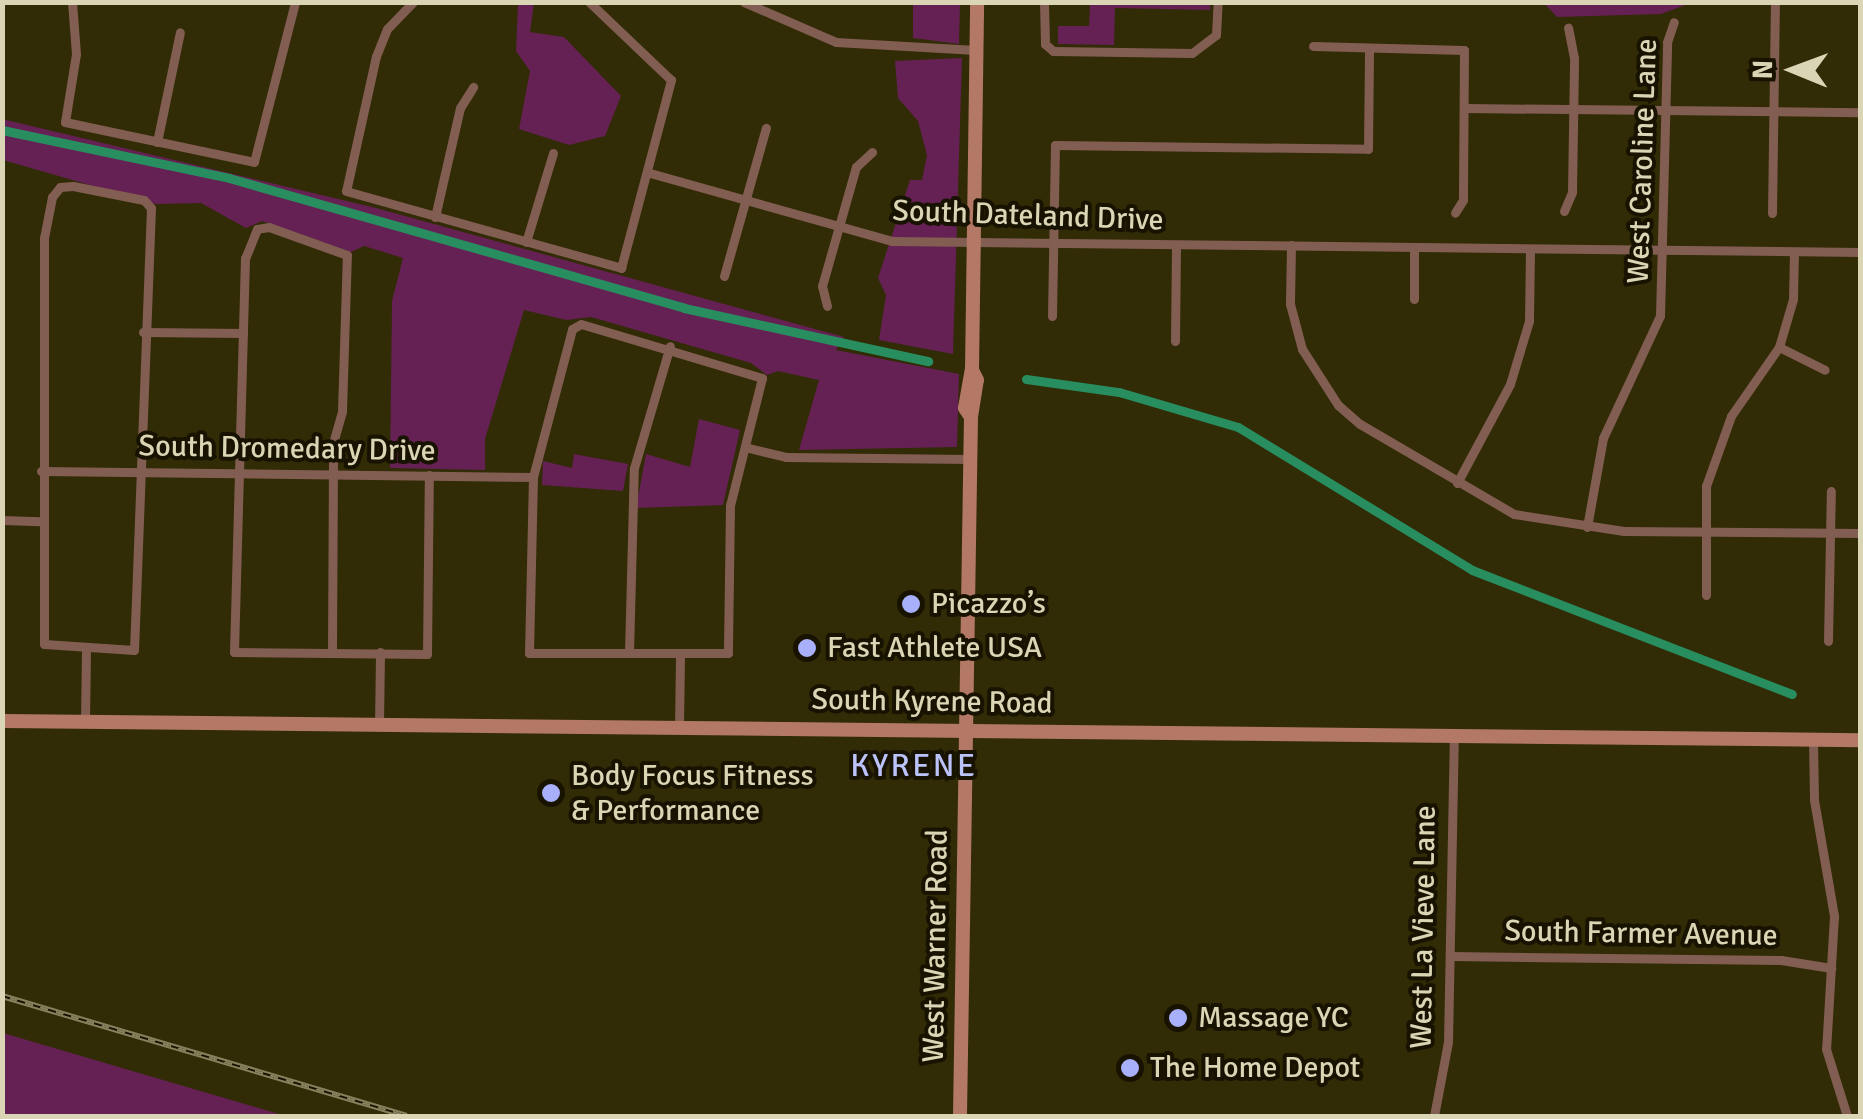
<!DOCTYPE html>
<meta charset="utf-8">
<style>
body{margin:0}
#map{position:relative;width:1863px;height:1119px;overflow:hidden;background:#312b06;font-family:Signika,sans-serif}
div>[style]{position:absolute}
.green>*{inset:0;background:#652154}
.canal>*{height:9px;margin:-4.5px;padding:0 4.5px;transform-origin:4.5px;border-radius:4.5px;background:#288e60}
.minor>*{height:9px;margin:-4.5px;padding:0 4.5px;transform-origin:4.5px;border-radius:4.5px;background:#825d51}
.secondary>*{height:14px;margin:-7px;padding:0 7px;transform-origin:7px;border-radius:7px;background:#b47966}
.rail>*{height:6px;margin-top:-3px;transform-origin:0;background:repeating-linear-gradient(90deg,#181300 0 8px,#87815e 0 16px);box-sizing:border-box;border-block:2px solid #87815e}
.dots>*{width:28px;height:28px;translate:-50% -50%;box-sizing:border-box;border:5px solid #181300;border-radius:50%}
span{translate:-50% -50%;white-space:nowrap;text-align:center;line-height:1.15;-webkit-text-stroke:8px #181300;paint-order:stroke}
.street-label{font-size:30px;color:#dad5b4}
.poi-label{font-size:30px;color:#dad5b4}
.left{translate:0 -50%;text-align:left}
.neighbourhood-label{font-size:32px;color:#bcc3fb;letter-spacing:2.5px}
.frame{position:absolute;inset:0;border:5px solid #dad5b4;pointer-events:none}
.north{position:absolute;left:1743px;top:20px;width:100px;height:100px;-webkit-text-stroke:8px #181300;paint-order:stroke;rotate:271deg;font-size:28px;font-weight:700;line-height:40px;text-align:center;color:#dad5b4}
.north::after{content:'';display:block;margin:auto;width:35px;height:45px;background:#dad5b4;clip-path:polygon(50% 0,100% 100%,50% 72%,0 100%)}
</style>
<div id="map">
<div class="green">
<i style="clip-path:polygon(518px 3px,534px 3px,530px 32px,564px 37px,621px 96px,605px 136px,569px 145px,519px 129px,530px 71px,516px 51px)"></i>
<i style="clip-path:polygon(913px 3px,960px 3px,959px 44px,913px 38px)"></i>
<i style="clip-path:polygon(1090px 3px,1210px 3px,1210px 10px,1115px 8px,1114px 45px,1058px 44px,1058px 26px,1089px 26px)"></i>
<i style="clip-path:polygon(1544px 3px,1691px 3px,1661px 14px,1557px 17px)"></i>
<i style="clip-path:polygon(962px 58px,953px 354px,879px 340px,886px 295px,878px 278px,910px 180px,922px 180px,927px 155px,918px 121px,898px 98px,895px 61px)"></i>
<i style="clip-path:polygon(2px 119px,376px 208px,844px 337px,836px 350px,959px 374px,957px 447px,799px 450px,819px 380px,778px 371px,767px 375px,751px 363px,591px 317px,566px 320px,524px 310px,485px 439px,485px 470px,390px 468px,392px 301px,403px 258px,364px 246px,351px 252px,262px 221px,246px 228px,201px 203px,156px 204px,3px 160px)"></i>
<i style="clip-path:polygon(699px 419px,740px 430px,723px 505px,636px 508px,646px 454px,690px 467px)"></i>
<i style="clip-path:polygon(574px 454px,628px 464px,623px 491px,542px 485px,543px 461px,572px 468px)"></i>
<i style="clip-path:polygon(3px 1033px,197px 1090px,286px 1116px,3px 1116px)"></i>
</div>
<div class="canal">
<i style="left:2px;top:130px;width:232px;rotate:11.9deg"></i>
<i style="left:229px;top:178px;width:473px;rotate:15.9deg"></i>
<i style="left:684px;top:308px;width:250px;rotate:12.3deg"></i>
<i style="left:1026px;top:379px;width:94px;rotate:8deg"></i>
<i style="left:1119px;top:392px;width:124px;rotate:16.4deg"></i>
<i style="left:1238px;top:427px;width:274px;rotate:31.4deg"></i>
<i style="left:1472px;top:570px;width:343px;rotate:21.2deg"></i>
</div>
<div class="minor">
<i style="left:72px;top:2px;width:52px;rotate:85.6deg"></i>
<i style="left:76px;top:54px;width:69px;rotate:99.2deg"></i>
<i style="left:65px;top:122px;width:193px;rotate:11.9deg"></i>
<i style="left:254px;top:162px;width:165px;rotate:-75.6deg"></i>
<i style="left:413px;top:2px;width:37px;rotate:134deg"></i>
<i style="left:387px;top:29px;width:29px;rotate:112deg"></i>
<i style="left:376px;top:56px;width:138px;rotate:102.5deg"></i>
<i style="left:346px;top:191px;width:286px;rotate:15.6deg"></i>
<i style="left:621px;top:268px;width:195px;rotate:-75.1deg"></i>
<i style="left:671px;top:80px;width:113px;rotate:-136.4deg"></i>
<i style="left:744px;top:2px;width:100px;rotate:23.5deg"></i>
<i style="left:836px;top:42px;width:140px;rotate:3.3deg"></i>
<i style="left:1044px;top:2px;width:42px;rotate:88.6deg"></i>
<i style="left:1045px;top:44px;width:11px;rotate:41deg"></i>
<i style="left:1053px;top:51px;width:139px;rotate:0.8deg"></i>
<i style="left:1192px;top:53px;width:30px;rotate:-37deg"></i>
<i style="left:1216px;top:35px;width:33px;rotate:-87deg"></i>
<i style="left:1313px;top:46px;width:151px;rotate:1.5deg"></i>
<i style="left:1464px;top:50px;width:150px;rotate:90.4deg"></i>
<i style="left:1463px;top:200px;width:15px;rotate:122deg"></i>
<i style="left:1465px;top:108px;width:395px;rotate:0.6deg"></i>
<i style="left:157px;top:142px;width:112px;rotate:-78.2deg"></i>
<i style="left:650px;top:173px;width:251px;rotate:15.7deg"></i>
<i style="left:892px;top:241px;width:968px;rotate:0.65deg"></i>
<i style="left:73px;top:186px;width:72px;rotate:11.2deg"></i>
<i style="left:144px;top:200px;width:11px;rotate:49deg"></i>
<i style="left:151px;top:208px;width:442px;rotate:92.2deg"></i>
<i style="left:134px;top:650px;width:90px;rotate:-176.2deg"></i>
<i style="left:44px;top:644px;width:406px;rotate:-90deg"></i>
<i style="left:44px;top:238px;width:42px;rotate:-79deg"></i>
<i style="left:52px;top:197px;width:13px;rotate:-51deg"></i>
<i style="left:60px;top:187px;width:13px;rotate:-4deg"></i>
<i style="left:1564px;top:211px;width:21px;rotate:-67deg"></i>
<i style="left:1572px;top:192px;width:134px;rotate:-89.1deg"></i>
<i style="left:1574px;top:58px;width:31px;rotate:-101deg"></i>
<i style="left:1772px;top:213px;width:211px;rotate:-89.2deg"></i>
<i style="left:435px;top:217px;width:112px;rotate:-77.1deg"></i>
<i style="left:460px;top:108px;width:25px;rotate:-58deg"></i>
<i style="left:526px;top:242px;width:93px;rotate:-73.1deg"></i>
<i style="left:1291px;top:245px;width:59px;rotate:91deg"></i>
<i style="left:1290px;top:304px;width:47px;rotate:75.1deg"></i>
<i style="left:1302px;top:349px;width:67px;rotate:57.3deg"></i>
<i style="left:1338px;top:405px;width:29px;rotate:41deg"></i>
<i style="left:1360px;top:424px;width:178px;rotate:30.3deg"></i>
<i style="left:1514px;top:514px;width:111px;rotate:8.8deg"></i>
<i style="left:1624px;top:531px;width:236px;rotate:0.5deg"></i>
<i style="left:724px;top:276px;width:154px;rotate:-74.2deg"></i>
<i style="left:1414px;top:299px;width:51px;rotate:-90deg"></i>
<i style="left:827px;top:306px;width:21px;rotate:-104deg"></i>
<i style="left:822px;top:286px;width:124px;rotate:-74.1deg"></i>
<i style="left:856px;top:167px;width:22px;rotate:-43deg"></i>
<i style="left:1052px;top:316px;width:171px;rotate:-89deg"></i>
<i style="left:1055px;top:145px;width:313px;rotate:0.7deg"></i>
<i style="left:1368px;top:149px;width:101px;rotate:-89.4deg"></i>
<i style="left:581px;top:324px;width:189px;rotate:16.6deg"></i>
<i style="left:762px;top:378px;width:131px;rotate:104.1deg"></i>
<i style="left:730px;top:505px;width:148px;rotate:90.8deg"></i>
<i style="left:728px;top:653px;width:199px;rotate:180deg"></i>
<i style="left:529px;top:653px;width:176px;rotate:-88.7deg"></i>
<i style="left:533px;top:477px;width:153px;rotate:-75.2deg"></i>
<i style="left:572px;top:329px;width:10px;rotate:-29deg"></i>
<i style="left:143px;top:332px;width:100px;rotate:0.6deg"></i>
<i style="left:1175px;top:341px;width:96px;rotate:-89.4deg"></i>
<i style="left:1779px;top:347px;width:51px;rotate:26.6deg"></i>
<i style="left:745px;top:447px;width:42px;rotate:13.7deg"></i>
<i style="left:786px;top:457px;width:185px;rotate:0.6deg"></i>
<i style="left:41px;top:471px;width:492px;rotate:0.7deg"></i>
<i style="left:1457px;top:483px;width:112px;rotate:-61.8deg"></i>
<i style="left:1510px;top:384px;width:66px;rotate:-73.2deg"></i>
<i style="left:1529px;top:321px;width:72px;rotate:-89.2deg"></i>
<i style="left:2px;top:520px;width:38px;rotate:2deg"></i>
<i style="left:1587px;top:527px;width:90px;rotate:-79.8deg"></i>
<i style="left:1603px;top:438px;width:135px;rotate:-65deg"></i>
<i style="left:1660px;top:316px;width:274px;rotate:-88.5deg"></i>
<i style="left:1667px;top:42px;width:21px;rotate:-71deg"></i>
<i style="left:1706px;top:595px;width:109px;rotate:-90deg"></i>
<i style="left:1706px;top:486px;width:74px;rotate:-70.3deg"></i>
<i style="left:1731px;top:416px;width:84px;rotate:-55.2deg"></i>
<i style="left:1779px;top:347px;width:50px;rotate:-73.7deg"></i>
<i style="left:1793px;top:299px;width:47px;rotate:-88.8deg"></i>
<i style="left:1828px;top:641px;width:150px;rotate:-88.9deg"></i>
<i style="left:332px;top:652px;width:209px;rotate:-89.7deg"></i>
<i style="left:333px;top:443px;width:33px;rotate:-74deg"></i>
<i style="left:342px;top:411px;width:156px;rotate:-88.2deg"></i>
<i style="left:347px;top:255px;width:83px;rotate:-160.3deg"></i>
<i style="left:269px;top:227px;width:12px;rotate:171deg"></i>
<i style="left:257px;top:229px;width:31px;rotate:112deg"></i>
<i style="left:245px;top:258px;width:394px;rotate:91.6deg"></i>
<i style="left:234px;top:652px;width:193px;rotate:0.6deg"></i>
<i style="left:427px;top:654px;width:179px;rotate:-89.4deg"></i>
<i style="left:629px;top:653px;width:185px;rotate:-88.5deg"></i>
<i style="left:634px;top:468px;width:127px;rotate:-73.6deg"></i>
<i style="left:85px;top:722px;width:73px;rotate:-89.2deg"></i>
<i style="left:379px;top:725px;width:73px;rotate:-89.2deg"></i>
<i style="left:679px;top:728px;width:75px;rotate:-89.2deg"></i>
<i style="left:1813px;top:741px;width:59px;rotate:89deg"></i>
<i style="left:1814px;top:800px;width:118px;rotate:80.2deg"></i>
<i style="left:1834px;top:916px;width:133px;rotate:93.4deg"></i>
<i style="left:1826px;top:1049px;width:70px;rotate:72.6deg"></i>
<i style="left:1450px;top:956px;width:331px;rotate:0.7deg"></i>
<i style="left:1781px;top:960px;width:51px;rotate:9.1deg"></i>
<i style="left:1434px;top:1116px;width:75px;rotate:-79.3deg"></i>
<i style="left:1448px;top:1042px;width:304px;rotate:-88.9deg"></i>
</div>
<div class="secondary">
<i style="left:971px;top:417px;width:11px;rotate:-124deg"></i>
<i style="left:965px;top:408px;width:39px;rotate:-80deg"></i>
<i style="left:2px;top:721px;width:1858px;rotate:0.59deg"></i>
<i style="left:960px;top:1116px;width:699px;rotate:-89.1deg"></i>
<i style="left:971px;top:417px;width:37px;rotate:-81deg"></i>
<i style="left:977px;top:380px;width:11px;rotate:-117deg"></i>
<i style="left:972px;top:370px;width:368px;rotate:-89.2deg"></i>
</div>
<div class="rail">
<i style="left:2px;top:996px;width:422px;rotate:16.5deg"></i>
</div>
<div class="dots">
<i style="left:911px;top:604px;background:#a8b0fc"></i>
<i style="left:807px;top:648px;background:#a8b0fc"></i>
<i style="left:551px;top:793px;background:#a8b0fc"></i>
<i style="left:1178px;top:1018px;background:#a8b0fc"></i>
<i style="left:1130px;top:1068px;background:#a8b0fc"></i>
</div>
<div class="street-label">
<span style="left:1643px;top:161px;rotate:-88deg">West Caroline Lane</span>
<span style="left:1028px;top:216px;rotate:2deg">South Dateland Drive</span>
<span style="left:287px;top:449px;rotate:1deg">South Dromedary Drive</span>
<span style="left:932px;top:702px;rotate:1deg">South Kyrene Road</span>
<span style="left:1424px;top:927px;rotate:-89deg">West La Vieve Lane</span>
<span style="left:1641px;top:934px;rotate:1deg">South Farmer Avenue</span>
<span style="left:936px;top:946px;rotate:-89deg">West Warner Road</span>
</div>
<div class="poi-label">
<span class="left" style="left:931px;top:604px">Picazzo’s</span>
<span class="left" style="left:827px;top:648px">Fast Athlete USA</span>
<span class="left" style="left:571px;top:793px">Body Focus Fitness<br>&amp; Performance</span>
<span class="left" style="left:1198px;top:1018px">Massage YC</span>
<span class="left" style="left:1150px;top:1068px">The Home Depot</span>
</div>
<div class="neighbourhood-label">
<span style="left:914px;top:766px">KYRENE</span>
</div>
<div class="frame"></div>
<div class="north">N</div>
</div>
